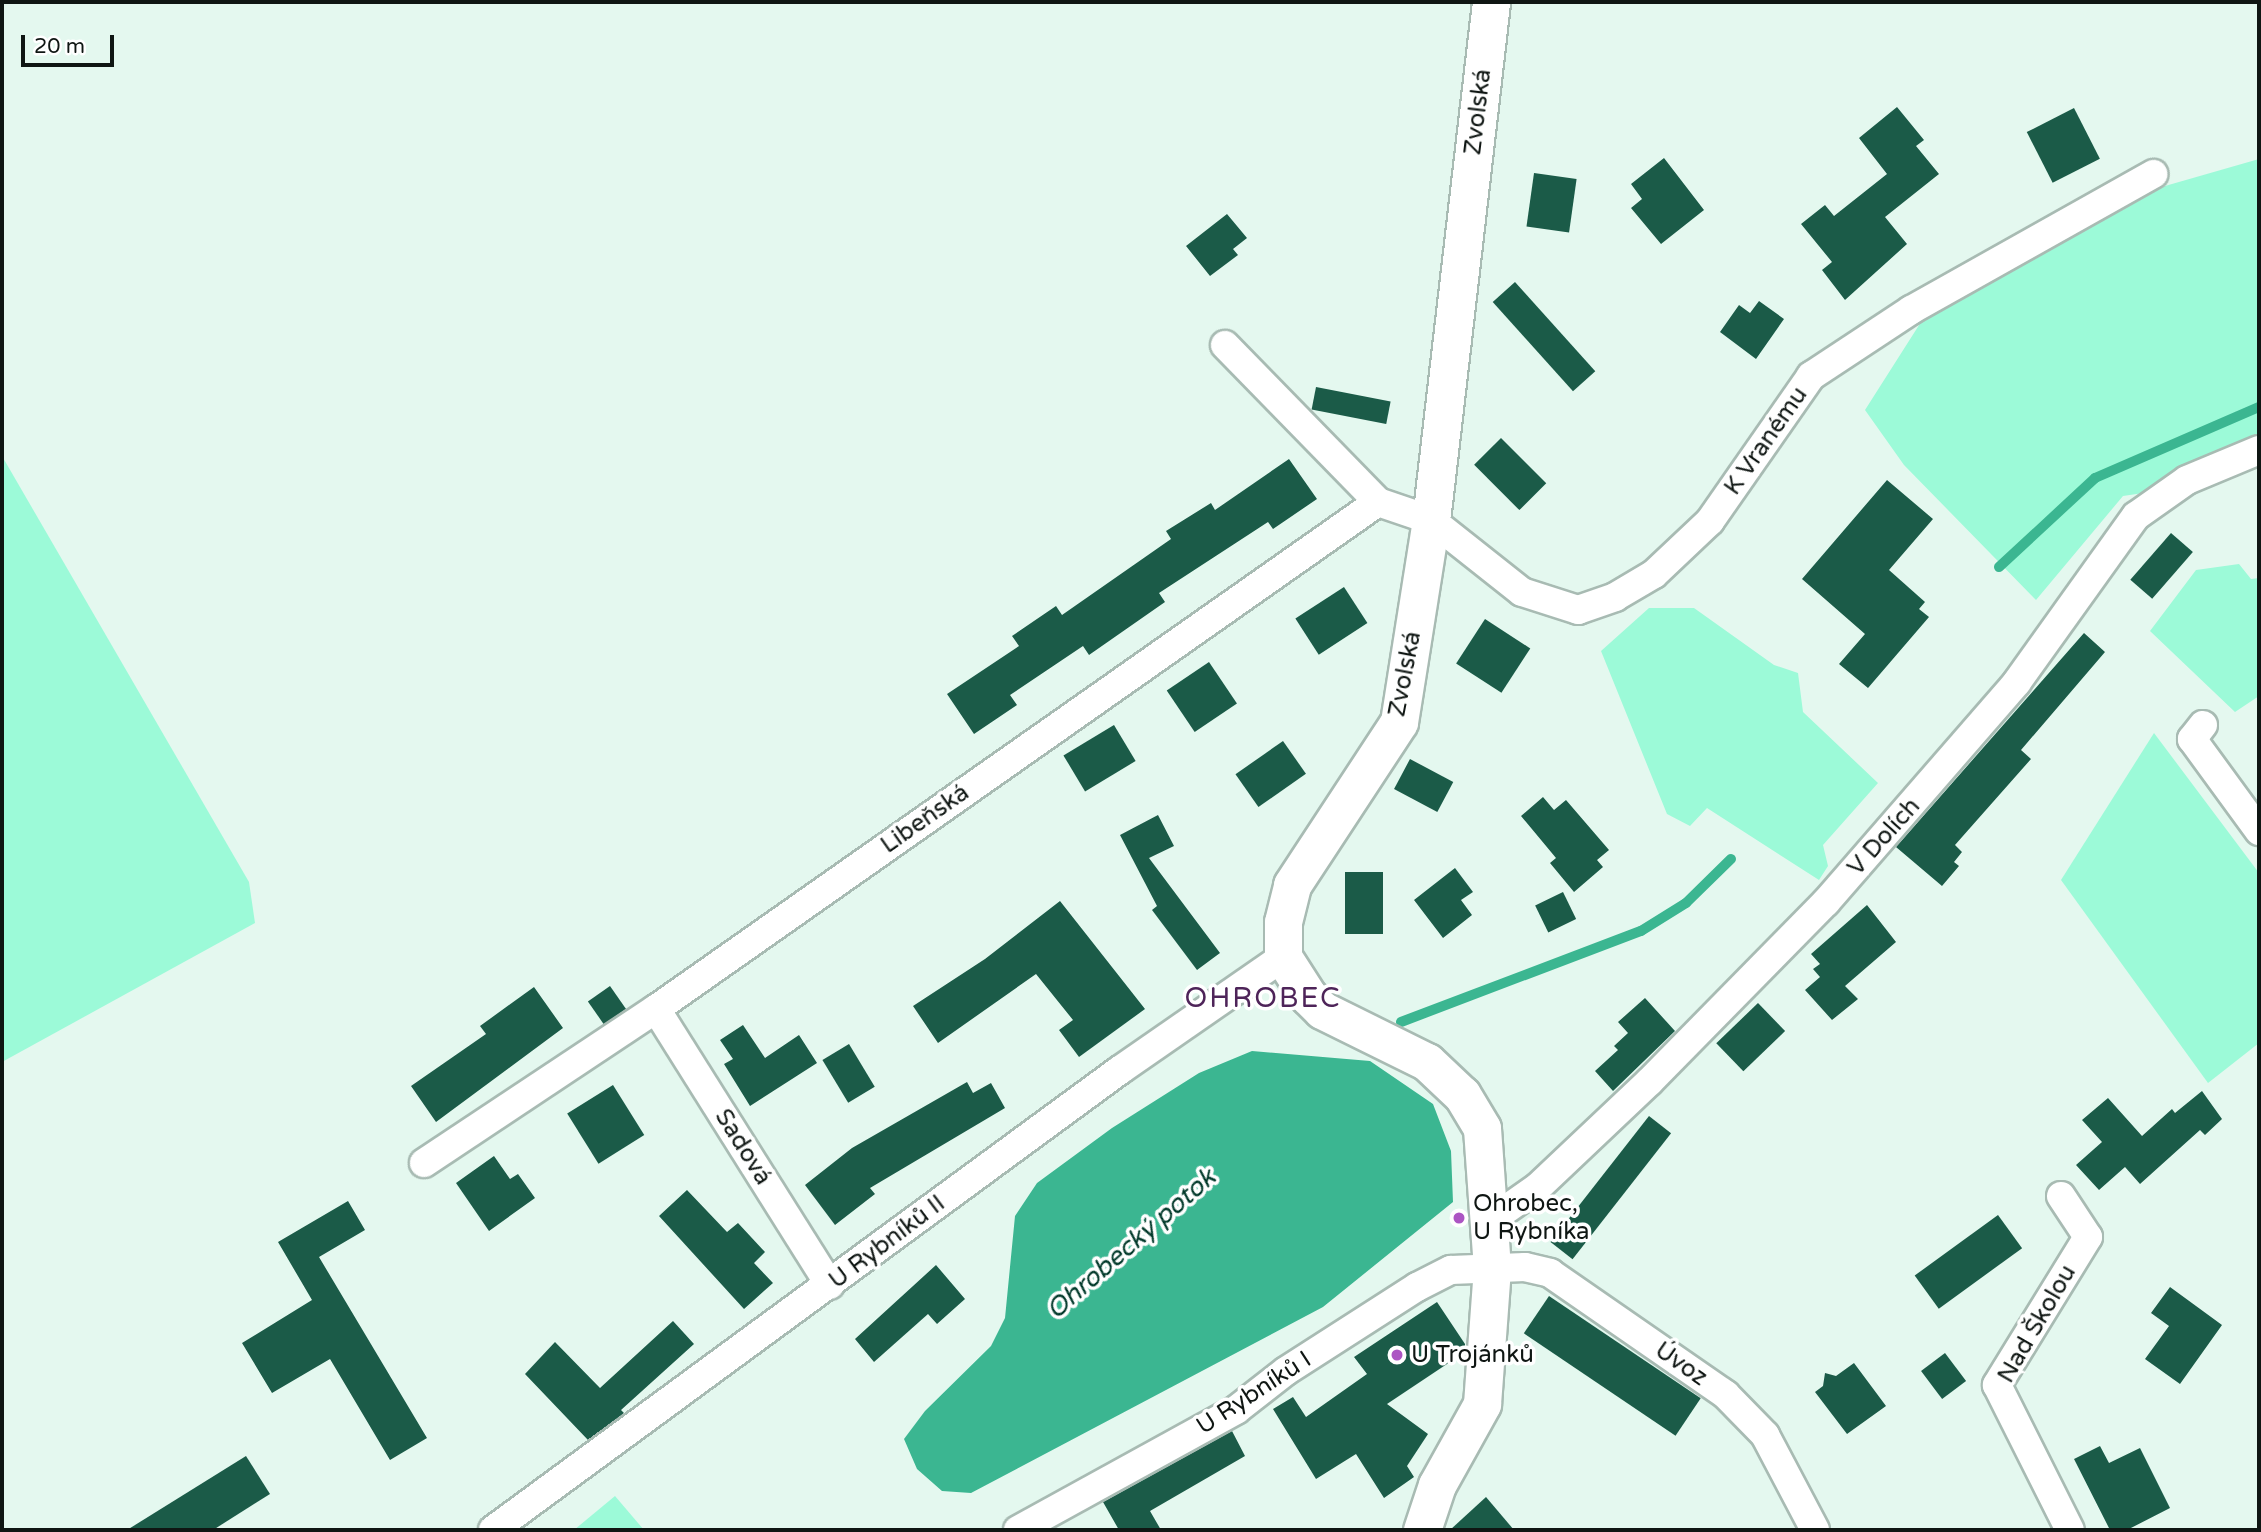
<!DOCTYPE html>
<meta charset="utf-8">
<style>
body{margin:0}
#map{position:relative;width:2261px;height:1532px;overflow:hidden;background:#e4f8ef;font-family:"Varela Round",sans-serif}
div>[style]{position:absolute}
.green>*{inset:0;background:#9cfad8}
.water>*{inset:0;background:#3bb691}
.stream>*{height:10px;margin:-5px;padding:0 5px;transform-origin:5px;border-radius:5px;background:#3bb691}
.building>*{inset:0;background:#1b5b48;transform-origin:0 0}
.roads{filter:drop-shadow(2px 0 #a8bbb3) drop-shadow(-2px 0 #a8bbb3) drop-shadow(0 2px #a8bbb3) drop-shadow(0 -2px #a8bbb3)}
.minor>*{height:28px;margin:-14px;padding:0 14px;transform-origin:14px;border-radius:14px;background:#fff}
.tertiary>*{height:37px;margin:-18.5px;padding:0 18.5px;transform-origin:18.5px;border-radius:18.5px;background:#fff}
.dots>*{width:19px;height:19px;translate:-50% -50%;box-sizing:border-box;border:4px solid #fff;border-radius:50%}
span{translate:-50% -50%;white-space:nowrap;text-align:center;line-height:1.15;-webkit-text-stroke:7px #fff;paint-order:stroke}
.street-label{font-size:24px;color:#0f1613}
.poi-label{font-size:24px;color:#0f1613}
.left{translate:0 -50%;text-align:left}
.water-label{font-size:26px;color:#01392a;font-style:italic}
.quarter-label{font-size:28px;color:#4e2459;letter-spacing:2px}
.frame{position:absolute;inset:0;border:4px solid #0f1613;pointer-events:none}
.scale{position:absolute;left:21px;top:35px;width:93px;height:32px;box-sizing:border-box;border:4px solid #0f1613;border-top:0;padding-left:9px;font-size:21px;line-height:24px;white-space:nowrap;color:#0f1613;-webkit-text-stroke:5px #fff;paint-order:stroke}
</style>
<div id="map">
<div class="green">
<i style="clip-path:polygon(2259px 159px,2259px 462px,2204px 484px,2123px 496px,2036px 600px,1904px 465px,1865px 410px,1921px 322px,2165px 186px)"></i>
<i style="clip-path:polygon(2px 456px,249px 882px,255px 923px,2px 1062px)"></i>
<i style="clip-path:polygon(2239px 564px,2251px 579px,2259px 578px,2259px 696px,2235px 712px,2150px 631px,2196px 570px)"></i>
<i style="clip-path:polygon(1649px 608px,1694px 608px,1774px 665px,1798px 673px,1803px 712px,1878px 783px,1823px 845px,1828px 866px,1819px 880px,1707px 808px,1690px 826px,1667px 814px,1601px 651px)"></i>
<i style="clip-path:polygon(2154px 733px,2259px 873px,2259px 1043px,2208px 1083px,2061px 880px)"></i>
<i style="clip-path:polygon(615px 1496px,644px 1530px,574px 1530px)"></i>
</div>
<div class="water">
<i style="clip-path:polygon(1252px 1051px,1370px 1061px,1433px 1104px,1451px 1151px,1453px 1202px,1323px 1307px,971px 1493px,942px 1491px,917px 1469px,904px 1439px,925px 1411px,991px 1346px,1005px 1318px,1015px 1216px,1037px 1183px,1112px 1128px,1199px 1073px)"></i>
</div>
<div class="stream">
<i style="left:1999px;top:567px;width:131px;rotate:-42.8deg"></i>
<i style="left:2095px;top:478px;width:179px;rotate:-23.4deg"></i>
<i style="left:1401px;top:1022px;width:257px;rotate:-20.8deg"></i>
<i style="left:1641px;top:931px;width:53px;rotate:-31.9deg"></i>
<i style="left:1686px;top:903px;width:63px;rotate:-44.4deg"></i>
</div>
<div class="building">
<i style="clip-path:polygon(1897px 107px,1924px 140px,1916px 146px,1939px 174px,1885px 217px,1907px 244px,1845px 300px,1822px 270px,1832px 262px,1801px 224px,1825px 205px,1834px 216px,1887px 174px,1859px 138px)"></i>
<i style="left:2074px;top:108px;width:57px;height:53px;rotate:63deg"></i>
<i style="clip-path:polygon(1664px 158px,1704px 210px,1661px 244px,1631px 208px,1642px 199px,1631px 184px)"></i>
<i style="left:1534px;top:173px;width:43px;height:54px;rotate:8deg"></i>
<i style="clip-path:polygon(1227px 214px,1247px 238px,1233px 249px,1238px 255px,1210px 276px,1186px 246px)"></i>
<i style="left:1515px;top:282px;width:120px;height:30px;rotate:48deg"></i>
<i style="clip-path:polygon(1759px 301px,1784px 319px,1756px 359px,1720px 332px,1739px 305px,1750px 313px)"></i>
<i style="left:1316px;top:387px;width:76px;height:23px;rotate:11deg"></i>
<i style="left:1501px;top:438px;width:64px;height:38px;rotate:45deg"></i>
<i style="clip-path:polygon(1289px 459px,1317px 499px,1273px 529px,1268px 522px,1159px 593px,1165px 602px,1089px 655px,1083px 646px,1010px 695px,1017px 705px,974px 734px,947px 694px,1019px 646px,1012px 636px,1056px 606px,1062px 615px,1171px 539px,1166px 531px,1211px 503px,1215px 510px)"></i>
<i style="clip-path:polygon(1887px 480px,1933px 519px,1889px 570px,1925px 602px,1919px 609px,1929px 617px,1868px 688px,1839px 664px,1865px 634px,1802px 579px)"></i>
<i style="left:2171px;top:533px;width:29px;height:62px;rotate:41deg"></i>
<i style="left:1344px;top:587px;width:43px;height:58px;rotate:57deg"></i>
<i style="left:1485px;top:619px;width:54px;height:53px;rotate:33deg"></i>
<i style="clip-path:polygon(2084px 633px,2105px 652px,2021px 750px,2031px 759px,1955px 845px,1962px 852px,1954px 862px,1959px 866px,1942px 886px,1896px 847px)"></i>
<i style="left:1209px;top:662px;width:50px;height:51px;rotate:56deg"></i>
<i style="left:1114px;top:725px;width:42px;height:59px;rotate:59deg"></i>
<i style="left:1283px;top:741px;width:40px;height:58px;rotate:55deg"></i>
<i style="left:1410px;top:759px;width:49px;height:34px;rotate:28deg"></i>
<i style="clip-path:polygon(1543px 797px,1554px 810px,1566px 800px,1609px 850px,1597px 860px,1603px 867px,1574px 892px,1550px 863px,1556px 858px,1521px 816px)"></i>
<i style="clip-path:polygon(1158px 815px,1174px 846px,1149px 858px,1220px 953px,1197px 970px,1152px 910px,1157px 906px,1120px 835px)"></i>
<i style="clip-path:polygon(1455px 868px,1473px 892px,1461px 900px,1472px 915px,1443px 938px,1414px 900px)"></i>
<i style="left:1345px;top:872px;width:38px;height:62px"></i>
<i style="left:1563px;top:892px;width:30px;height:31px;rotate:64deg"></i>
<i style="clip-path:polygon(1060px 901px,1145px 1009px,1079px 1057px,1059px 1030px,1073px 1020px,1036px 974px,938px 1043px,913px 1006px,985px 959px)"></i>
<i style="clip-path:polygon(1867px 905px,1896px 942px,1845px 986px,1858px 999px,1832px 1020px,1805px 990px,1820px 977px,1813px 969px,1820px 964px,1811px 954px)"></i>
<i style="left:610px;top:986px;width:28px;height:27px;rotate:55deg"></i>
<i style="clip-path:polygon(534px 987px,563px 1028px,436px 1122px,411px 1086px,486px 1034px,480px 1026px)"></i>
<i style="clip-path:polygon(1645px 998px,1675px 1031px,1613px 1091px,1595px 1071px,1618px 1050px,1614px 1046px,1628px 1033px,1618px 1022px)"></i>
<i style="left:1758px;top:1003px;width:39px;height:58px;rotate:46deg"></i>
<i style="clip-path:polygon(743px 1025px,765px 1058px,799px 1035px,817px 1063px,750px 1106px,724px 1064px,733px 1059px,720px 1040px)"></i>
<i style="left:849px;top:1044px;width:50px;height:31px;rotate:59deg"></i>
<i style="clip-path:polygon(967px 1082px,973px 1093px,991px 1083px,1005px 1108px,870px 1188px,875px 1194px,835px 1225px,805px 1185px,852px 1148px)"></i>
<i style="left:613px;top:1085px;width:59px;height:54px;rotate:58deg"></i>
<i style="clip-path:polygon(2202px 1091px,2222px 1119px,2205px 1135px,2200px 1130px,2140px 1184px,2125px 1167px,2099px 1190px,2076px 1165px,2102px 1142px,2082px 1120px,2108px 1098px,2142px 1136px,2172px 1109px,2175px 1113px)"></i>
<i style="left:1649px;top:1116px;width:28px;height:160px;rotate:38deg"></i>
<i style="clip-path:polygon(494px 1156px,510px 1179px,518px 1174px,535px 1198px,489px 1231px,456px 1183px)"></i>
<i style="clip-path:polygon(687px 1190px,727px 1232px,738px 1223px,765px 1252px,754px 1263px,773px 1283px,744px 1309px,659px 1216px)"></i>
<i style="clip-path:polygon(348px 1201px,365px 1230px,319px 1257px,427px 1438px,390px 1460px,330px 1359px,272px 1393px,242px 1343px,312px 1300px,278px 1242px)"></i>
<i style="left:1998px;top:1215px;width:41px;height:103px;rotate:54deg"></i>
<i style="clip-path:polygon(936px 1265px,965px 1299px,937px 1324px,928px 1314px,874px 1362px,855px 1339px)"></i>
<i style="clip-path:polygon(2170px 1287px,2222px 1325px,2180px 1384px,2145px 1359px,2169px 1326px,2151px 1313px)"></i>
<i style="left:1549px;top:1296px;width:183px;height:45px;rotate:34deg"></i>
<i style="clip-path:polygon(1437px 1302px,1465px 1344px,1465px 1352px,1387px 1404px,1428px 1434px,1407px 1466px,1414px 1477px,1384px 1498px,1356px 1454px,1316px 1479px,1273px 1409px,1293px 1397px,1306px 1417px,1367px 1374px,1354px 1357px)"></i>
<i style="clip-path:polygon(673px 1321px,694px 1344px,621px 1410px,624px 1413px,588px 1440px,525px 1374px,555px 1342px,600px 1388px)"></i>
<i style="left:1945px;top:1353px;width:35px;height:30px;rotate:53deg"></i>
<i style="clip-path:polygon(1854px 1363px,1886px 1406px,1847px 1434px,1815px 1392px,1823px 1386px,1825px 1373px,1836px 1376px)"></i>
<i style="clip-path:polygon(1232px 1431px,1245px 1456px,1150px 1511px,1161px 1530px,1119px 1530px,1103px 1502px)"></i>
<i style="clip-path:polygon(2100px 1446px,2109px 1463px,2140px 1448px,2170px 1508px,2127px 1530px,2110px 1530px,2074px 1459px)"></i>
<i style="clip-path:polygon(246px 1456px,270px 1494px,213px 1530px,127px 1530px)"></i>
<i style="clip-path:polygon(1486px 1497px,1514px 1530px,1450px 1530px)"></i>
</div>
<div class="roads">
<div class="minor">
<i style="left:1225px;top:345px;width:219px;rotate:45.7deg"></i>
<i style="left:2203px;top:725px;width:18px;rotate:128deg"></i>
<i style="left:2192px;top:739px;width:114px;rotate:53.9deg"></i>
<i style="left:656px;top:1009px;width:326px;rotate:57.8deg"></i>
<i style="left:424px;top:1163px;width:278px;rotate:-33.6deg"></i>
<i style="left:656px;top:1009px;width:882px;rotate:-35.08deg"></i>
<i style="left:1378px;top:502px;width:56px;rotate:18.8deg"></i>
<i style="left:1431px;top:520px;width:116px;rotate:38.4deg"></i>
<i style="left:1522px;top:592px;width:59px;rotate:17.8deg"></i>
<i style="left:1578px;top:610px;width:39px;rotate:-19deg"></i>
<i style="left:1615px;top:597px;width:45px;rotate:-30.5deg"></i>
<i style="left:1654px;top:574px;width:77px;rotate:-43.4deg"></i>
<i style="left:1710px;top:521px;width:177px;rotate:-55.1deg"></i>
<i style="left:1811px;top:376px;width:120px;rotate:-33.4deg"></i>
<i style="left:1911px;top:310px;width:278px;rotate:-29.3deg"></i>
<i style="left:2061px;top:1196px;width:49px;rotate:56.6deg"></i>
<i style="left:2088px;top:1237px;width:174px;rotate:121.6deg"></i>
<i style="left:1997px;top:1385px;width:162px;rotate:63.3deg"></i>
<i style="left:1491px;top:1220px;width:57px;rotate:-35.1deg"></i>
<i style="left:1538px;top:1187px;width:154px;rotate:-43.4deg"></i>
<i style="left:1650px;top:1081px;width:251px;rotate:-45.5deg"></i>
<i style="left:1826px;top:902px;width:291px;rotate:-49deg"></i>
<i style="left:2017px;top:682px;width:204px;rotate:-54.4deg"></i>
<i style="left:2136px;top:516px;width:62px;rotate:-35.2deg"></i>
<i style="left:2187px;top:480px;width:78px;rotate:-22.6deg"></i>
<i style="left:493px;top:1530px;width:778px;rotate:-36.27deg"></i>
<i style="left:1120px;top:1070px;width:198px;rotate:-34.7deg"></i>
<i style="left:1018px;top:1530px;width:249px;rotate:-28.8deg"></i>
<i style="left:1236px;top:1410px;width:63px;rotate:-38deg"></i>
<i style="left:1286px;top:1371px;width:156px;rotate:-32.7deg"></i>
<i style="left:1417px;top:1287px;width:38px;rotate:-27deg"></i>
<i style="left:1451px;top:1270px;width:74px;rotate:-2.3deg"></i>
<i style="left:1525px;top:1267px;width:26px;rotate:13deg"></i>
<i style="left:1550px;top:1273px;width:214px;rotate:34.7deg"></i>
<i style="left:1726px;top:1395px;width:56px;rotate:45.7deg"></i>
<i style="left:1765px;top:1435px;width:107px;rotate:62.2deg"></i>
</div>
<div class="tertiary">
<i style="left:1422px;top:1530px;width:47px;rotate:-71.6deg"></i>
<i style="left:1437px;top:1485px;width:93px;rotate:-60.9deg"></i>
<i style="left:1482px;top:1404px;width:136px;rotate:-85.8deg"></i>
<i style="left:1492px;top:1268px;width:140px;rotate:-94.1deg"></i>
<i style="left:1482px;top:1128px;width:39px;rotate:-121deg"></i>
<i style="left:1462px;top:1095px;width:48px;rotate:-136.7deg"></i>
<i style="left:1427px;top:1062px;width:117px;rotate:-153.7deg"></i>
<i style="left:1322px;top:1010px;width:20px;rotate:-135deg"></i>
<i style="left:1308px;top:996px;width:46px;rotate:-122.7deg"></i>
<i style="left:1283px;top:957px;width:35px;rotate:-90deg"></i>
<i style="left:1283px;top:922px;width:38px;rotate:-76deg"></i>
<i style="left:1292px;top:885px;width:195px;rotate:-56.7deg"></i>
<i style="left:1399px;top:722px;width:205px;rotate:-81deg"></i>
<i style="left:1431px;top:520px;width:521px;rotate:-83.39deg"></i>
</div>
</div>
<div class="dots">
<i style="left:1459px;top:1218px;background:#ac55c3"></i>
<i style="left:1397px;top:1355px;background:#ac55c3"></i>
</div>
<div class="street-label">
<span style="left:1478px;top:112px;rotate:-83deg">Zvolská</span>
<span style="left:1766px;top:441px;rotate:-55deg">K Vranému</span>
<span style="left:1405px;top:674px;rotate:-79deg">Zvolská</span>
<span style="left:925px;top:819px;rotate:-35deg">Libeňská</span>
<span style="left:1884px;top:837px;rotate:-48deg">V Dolích</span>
<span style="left:743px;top:1147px;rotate:58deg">Sadová</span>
<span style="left:887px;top:1242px;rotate:-37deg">U Rybníků II</span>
<span style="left:2037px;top:1324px;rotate:-60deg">Nad Školou</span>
<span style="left:1681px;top:1364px;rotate:35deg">Úvoz</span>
<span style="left:1254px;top:1393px;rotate:-33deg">U Rybníků I</span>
</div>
<div class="poi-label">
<span class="left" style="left:1473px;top:1218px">Ohrobec,<br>U Rybníka</span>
<span class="left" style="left:1411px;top:1355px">U Trojánků</span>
</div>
<div class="water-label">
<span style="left:1131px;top:1244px;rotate:-41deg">Ohrobecký potok</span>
</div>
<div class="quarter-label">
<span style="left:1263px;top:998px">OHROBEC</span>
</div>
<div class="frame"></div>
<div class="scale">20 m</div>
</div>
